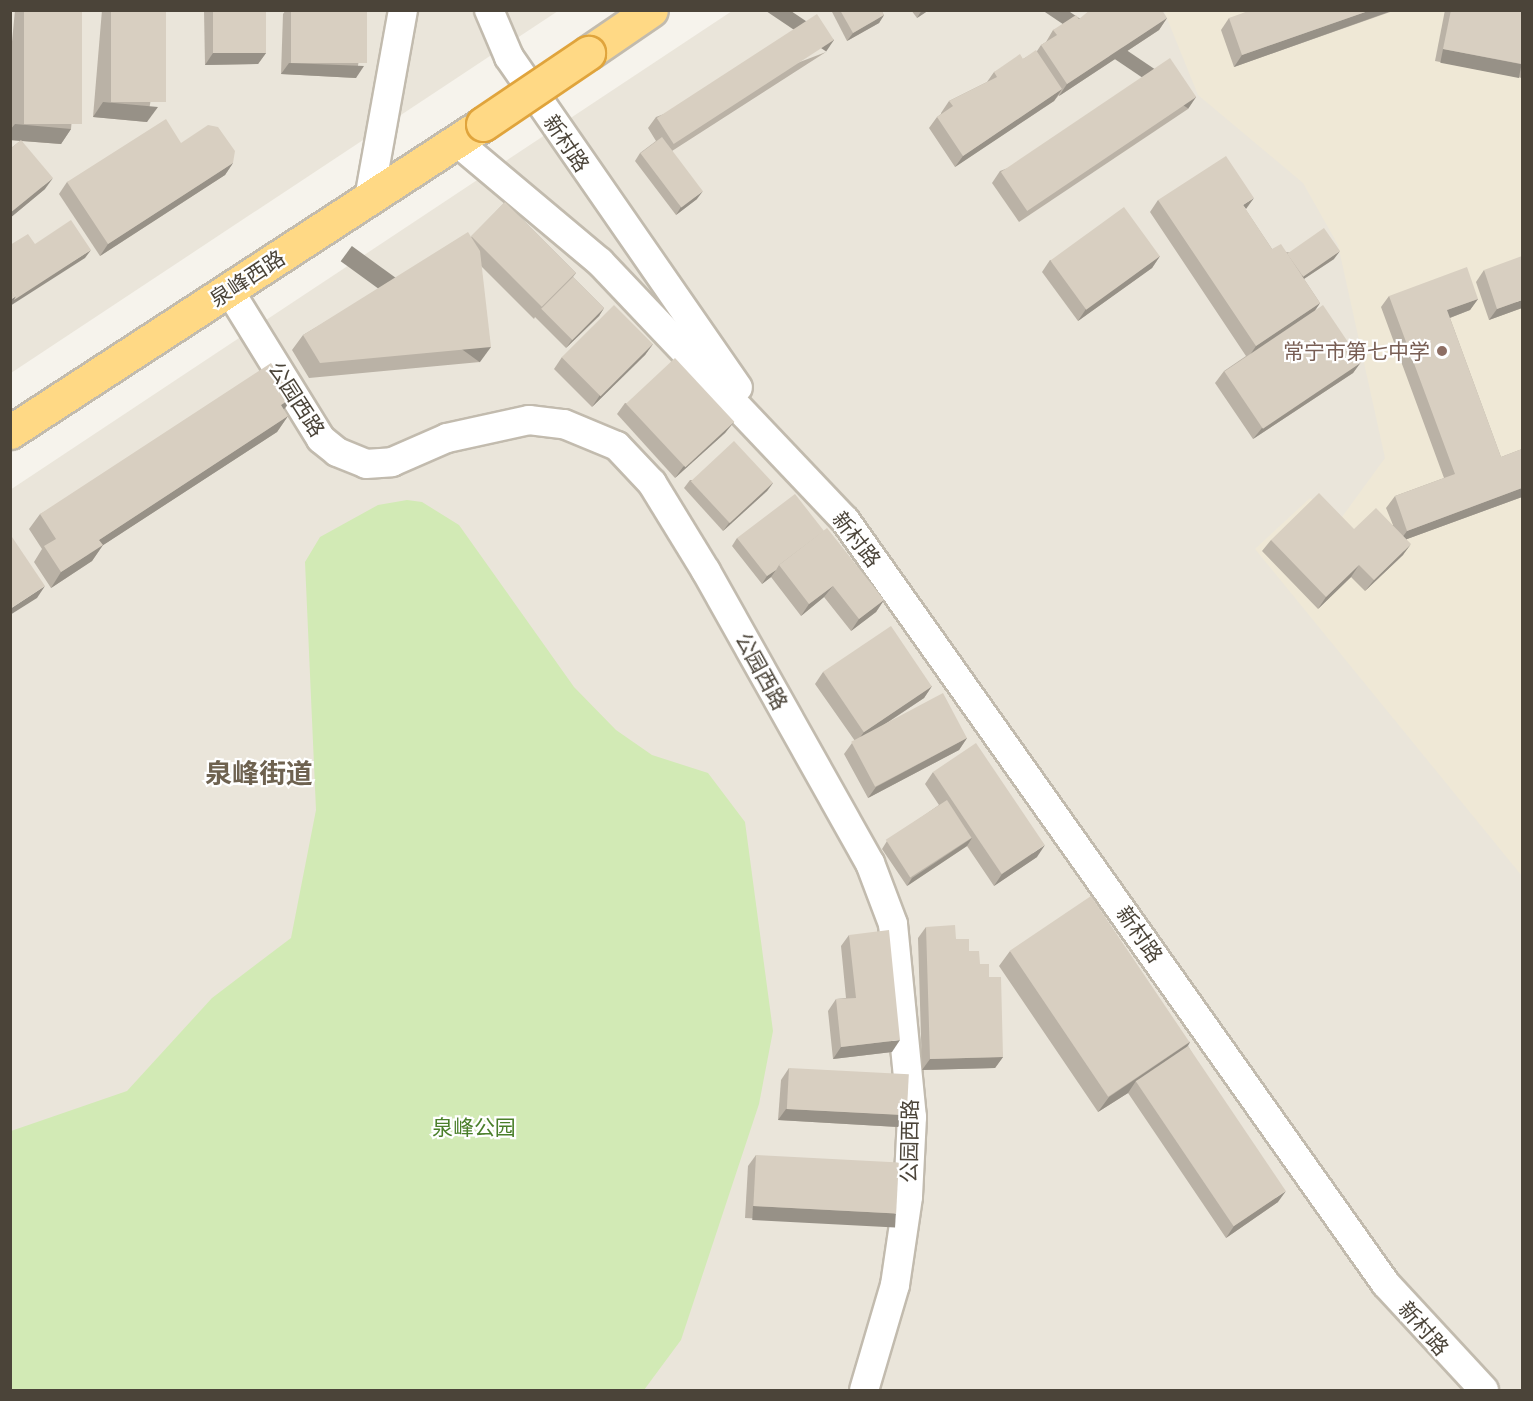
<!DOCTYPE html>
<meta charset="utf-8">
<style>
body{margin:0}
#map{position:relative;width:1533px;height:1401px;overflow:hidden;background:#f6f3ec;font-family:Lato,"Noto Sans SC",sans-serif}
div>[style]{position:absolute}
.residential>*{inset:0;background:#eae5da}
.education>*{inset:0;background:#efe8d6}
.green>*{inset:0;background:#d2eab5}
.roads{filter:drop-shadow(2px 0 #c2bbae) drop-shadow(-2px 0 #c2bbae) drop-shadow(0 2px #c2bbae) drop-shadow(0 -2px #c2bbae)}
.minor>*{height:28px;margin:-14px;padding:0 14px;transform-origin:14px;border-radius:14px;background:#fff}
.trunk>*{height:33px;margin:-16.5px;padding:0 16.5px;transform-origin:16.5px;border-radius:16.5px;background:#ffd985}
.bridges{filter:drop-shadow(2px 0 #e0a43c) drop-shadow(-2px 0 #e0a43c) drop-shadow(0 2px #e0a43c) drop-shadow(0 -2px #e0a43c)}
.trunk-bridge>*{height:33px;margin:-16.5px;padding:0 16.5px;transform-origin:16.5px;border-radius:16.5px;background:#ffd985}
.wall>*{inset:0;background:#bab2a6}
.shaded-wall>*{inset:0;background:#979187;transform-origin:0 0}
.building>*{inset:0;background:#d8cfc1;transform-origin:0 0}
.dots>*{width:16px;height:16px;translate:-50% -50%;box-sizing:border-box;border:3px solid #fff;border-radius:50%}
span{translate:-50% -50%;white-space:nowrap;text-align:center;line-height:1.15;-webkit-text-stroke:4.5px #fff;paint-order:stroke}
.street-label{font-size:21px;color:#4b4439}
.education-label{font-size:21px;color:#785e54}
.right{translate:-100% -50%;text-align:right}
.park-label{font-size:21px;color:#4a7f2a}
.district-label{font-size:27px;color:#6e6250;font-weight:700}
.frame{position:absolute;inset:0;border:12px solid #4b4439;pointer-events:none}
</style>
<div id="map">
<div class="residential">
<i style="clip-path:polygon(11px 11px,558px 11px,11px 373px)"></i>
<i style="clip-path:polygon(732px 11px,1522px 11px,1522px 1390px,11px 1390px,10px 490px)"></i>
</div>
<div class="education">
<i style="clip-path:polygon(1164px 11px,1522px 11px,1522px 876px,1255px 549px,1310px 498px,1342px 517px,1385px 458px,1338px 245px,1303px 183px,1198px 95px)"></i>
</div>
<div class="green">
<i style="clip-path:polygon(407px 500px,422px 502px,459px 525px,574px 687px,616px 730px,652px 755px,708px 773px,745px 822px,773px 1031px,759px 1104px,681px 1340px,644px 1390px,11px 1390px,11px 1131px,127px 1091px,212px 998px,291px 938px,316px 810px,305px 562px,320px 537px,378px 505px)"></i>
</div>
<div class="roads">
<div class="minor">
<i style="left:489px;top:10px;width:51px;rotate:66.9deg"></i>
<i style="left:509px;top:57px;width:402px;rotate:55.3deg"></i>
<i style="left:457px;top:142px;width:187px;rotate:40deg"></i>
<i style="left:600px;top:262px;width:356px;rotate:46.5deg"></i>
<i style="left:845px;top:520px;width:936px;rotate:54.7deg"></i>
<i style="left:1386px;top:1284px;width:144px;rotate:47.2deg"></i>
<i style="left:369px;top:199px;width:192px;rotate:-79.8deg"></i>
<i style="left:229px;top:290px;width:175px;rotate:58.3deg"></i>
<i style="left:321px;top:439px;width:21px;rotate:39deg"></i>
<i style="left:337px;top:452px;width:31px;rotate:22deg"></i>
<i style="left:366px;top:464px;width:26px;rotate:-4deg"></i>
<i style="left:392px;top:462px;width:60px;rotate:-23.6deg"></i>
<i style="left:447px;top:438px;width:84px;rotate:-12.4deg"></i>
<i style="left:529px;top:420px;width:35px;rotate:7deg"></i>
<i style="left:564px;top:424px;width:57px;rotate:22.5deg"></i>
<i style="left:617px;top:446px;width:51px;rotate:46.6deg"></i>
<i style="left:652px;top:483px;width:103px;rotate:58.5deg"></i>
<i style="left:706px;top:571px;width:335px;rotate:60.7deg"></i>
<i style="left:870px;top:863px;width:65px;rotate:69.3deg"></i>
<i style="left:893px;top:924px;width:194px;rotate:84.4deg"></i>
<i style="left:912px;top:1117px;width:80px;rotate:92.9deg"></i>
<i style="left:908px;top:1197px;width:89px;rotate:98.4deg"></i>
<i style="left:895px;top:1285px;width:109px;rotate:106.4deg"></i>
</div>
<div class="trunk">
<i style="left:588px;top:53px;width:76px;rotate:-34.3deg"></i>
<i style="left:10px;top:432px;width:564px;rotate:-33.07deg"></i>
</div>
</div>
<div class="bridges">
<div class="trunk-bridge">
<i style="left:483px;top:124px;width:127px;rotate:-34.1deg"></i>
</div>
</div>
<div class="wall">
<i style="clip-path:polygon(15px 10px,82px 10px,71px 129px,61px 144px,22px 141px,45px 189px,10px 218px,10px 149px,20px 141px,10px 140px,10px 63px)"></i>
<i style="clip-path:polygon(102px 10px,166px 10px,147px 122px,93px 117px)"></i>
<i style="clip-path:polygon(204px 10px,266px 10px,266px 53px,258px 64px,205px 65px)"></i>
<i style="clip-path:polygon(286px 10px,367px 10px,356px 78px,281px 74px,283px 14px)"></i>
<i style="clip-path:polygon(831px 10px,881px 10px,884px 15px,879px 23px,847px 41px)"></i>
<i style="clip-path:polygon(911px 10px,929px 10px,917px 18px)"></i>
<i style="clip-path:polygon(1445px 10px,1522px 10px,1522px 78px,1435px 61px)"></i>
<i style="clip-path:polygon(1393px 11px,1234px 67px,1221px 30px,1229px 18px)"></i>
<i style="clip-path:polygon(1167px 18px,1159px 30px,1059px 96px,1059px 95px,1054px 101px,955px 167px,929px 128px,937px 117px,941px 114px,941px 113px,949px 101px,987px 82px,994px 72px,1023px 59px,1037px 51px,1041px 45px,1046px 42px,1053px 30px,1079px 19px)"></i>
<i style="clip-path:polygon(826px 52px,672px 151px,697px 199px,676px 215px,635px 161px,640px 153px,656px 141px,648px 128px,656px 117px)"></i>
<i style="clip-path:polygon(1196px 97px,1188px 109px,1019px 222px,992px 183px,1000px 171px)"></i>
<i style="clip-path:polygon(181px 143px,233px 163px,225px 175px,100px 256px,59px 194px,67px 182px)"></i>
<i style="clip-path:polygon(1158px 200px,1246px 210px,1272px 249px,1286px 252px,1334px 259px,1304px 279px,1320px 303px,1315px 310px,1361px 362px,1353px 373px,1253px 439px,1215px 383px,1224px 371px,1246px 356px,1150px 212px)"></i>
<i style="clip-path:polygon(505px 202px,576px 273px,573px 277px,604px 308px,599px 316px,566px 348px,535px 317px,534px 319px,481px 266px,480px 362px,309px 378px,292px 350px,303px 335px,471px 237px)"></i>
<i style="clip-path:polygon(1160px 256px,1152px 268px,1078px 321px,1042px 272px,1050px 260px)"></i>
<i style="clip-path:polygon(1484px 270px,1522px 308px,1489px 320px,1476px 282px)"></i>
<i style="clip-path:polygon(1389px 296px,1478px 299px,1470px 310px,1450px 318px,1501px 457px,1522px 449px,1522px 497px,1407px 539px,1403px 555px,1365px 591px,1351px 577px,1318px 609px,1262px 551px,1271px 540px,1393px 525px,1386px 508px,1395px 496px,1444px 478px,1381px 307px)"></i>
<i style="clip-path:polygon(653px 344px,645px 355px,592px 407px,554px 369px,562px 357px)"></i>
<i style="clip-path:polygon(293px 397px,284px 410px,288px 416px,277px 432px,103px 545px,92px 561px,51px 588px,34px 562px,42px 549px,29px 529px,40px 514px)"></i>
<i style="clip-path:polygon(625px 403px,734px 422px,725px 433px,675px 478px,617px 414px)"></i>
<i style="clip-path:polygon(690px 480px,773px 483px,767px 491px,723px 531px,684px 488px)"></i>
<i style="clip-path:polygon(824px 531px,884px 600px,876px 612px,851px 631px,824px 597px,801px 616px,771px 577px,762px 584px,732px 546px,737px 538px)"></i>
<i style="clip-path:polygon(823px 672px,932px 686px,924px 698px,878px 729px,967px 738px,959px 750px,868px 798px,844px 754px,852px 743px,855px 741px,815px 684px)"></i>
<i style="clip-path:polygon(933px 772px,1037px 857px,994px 886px,967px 846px,907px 886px,882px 849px,887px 841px,939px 805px,925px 784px)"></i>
<i style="clip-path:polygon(926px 927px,956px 939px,969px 951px,989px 977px,1003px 1057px,995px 1068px,922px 1070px,918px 938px)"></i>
<i style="clip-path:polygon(849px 935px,892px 1052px,833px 1059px,828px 1011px,836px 999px,846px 998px,841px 946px)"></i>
<i style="clip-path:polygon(1010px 951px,1190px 1042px,1188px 1046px,1278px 1202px,1226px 1238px,1128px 1093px,1098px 1112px,999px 966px)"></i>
<i style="clip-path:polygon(789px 1068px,907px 1115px,898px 1127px,778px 1120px,781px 1080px)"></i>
<i style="clip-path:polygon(756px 1155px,896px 1214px,888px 1226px,745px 1218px,748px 1166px)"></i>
</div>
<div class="shaded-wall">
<i style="clip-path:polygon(922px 10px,929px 10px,917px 18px)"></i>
<i style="clip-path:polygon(1371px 10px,1394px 10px,1234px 67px,1242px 55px)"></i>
<i style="clip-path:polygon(884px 15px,879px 23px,847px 41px,853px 33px)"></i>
<i style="clip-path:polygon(1167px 18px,1159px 30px,1059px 96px,1067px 84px)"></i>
<i style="left:834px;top:40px;width:14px;height:191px;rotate:124deg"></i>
<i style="left:1443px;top:49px;width:80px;height:14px;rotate:11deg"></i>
<i style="clip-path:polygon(213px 53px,266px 53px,258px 64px,205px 65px)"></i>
<i style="clip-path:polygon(289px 63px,364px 66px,356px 78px,281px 74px)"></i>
<i style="clip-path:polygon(1062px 89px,1054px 101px,955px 167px,963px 156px)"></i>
<i style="left:1196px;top:97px;width:14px;height:203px;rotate:124deg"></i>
<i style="clip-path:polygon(103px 102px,158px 107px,147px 122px,93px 117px)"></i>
<i style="clip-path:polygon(15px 124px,71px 129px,61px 144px,10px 140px,10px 130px)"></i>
<i style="clip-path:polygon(233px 163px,225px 175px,100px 256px,108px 244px)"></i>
<i style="clip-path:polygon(53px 178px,45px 189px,10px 218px,10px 213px)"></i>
<i style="clip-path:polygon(703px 191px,697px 199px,676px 215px,681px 207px)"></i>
<i style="clip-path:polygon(1254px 198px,1246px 209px,1243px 205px)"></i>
<i style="clip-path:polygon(91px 250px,85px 258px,10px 306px,10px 300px)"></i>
<i style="clip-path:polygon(1340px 251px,1334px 259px,1293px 286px,1298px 278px)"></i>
<i style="clip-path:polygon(1160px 256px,1152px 268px,1078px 321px,1086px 309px)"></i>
<i style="clip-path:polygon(1478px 299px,1470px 310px,1439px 322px,1447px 310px)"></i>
<i style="clip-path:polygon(1522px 300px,1522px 308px,1489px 320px,1497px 309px)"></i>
<i style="clip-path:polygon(1320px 303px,1312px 315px,1248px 358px,1256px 346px)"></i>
<i style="clip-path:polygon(604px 308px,599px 316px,566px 348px,572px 340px)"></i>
<i style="clip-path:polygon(653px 344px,645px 355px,592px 407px,600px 395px)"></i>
<i style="left:491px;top:347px;width:19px;height:172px;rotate:126deg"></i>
<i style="clip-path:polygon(1361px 362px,1353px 373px,1253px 439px,1262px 428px)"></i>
<i style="clip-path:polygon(293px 397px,282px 412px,281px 405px)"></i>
<i style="clip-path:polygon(288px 416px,277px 432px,88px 555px,99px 540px)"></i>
<i style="clip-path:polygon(734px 422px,725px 433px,675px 478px,683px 467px)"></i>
<i style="clip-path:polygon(773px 483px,767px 491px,723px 531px,729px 523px)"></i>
<i style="clip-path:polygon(1522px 488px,1522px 497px,1399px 542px,1407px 531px)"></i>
<i style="clip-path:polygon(1411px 544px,1403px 555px,1365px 591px,1374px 580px)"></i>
<i style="clip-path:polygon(103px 545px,92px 561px,51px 588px,61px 572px)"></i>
<i style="clip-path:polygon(1359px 565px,1351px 577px,1318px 609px,1326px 597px)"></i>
<i style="clip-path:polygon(776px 570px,771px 577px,762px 584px,767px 576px)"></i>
<i style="clip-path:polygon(45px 586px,37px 598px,10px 615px,10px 609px)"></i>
<i style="clip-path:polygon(833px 586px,824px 597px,801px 616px,809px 604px)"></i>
<i style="clip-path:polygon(884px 600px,876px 612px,851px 631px,859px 619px)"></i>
<i style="clip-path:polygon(932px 686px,924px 698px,856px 743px,864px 732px)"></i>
<i style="clip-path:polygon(967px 738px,959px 750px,868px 798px,876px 787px)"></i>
<i style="clip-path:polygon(972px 838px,967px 846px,907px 886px,912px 878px)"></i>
<i style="clip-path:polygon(1045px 845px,1037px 857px,994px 886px,1002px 874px)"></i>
<i style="clip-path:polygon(900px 1040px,892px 1052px,833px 1059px,841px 1047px)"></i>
<i style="clip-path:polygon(1190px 1042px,1180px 1058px,1136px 1081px,1128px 1093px,1098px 1112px,1109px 1097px)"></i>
<i style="clip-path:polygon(1003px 1057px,995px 1068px,922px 1070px,930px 1059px)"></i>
<i style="clip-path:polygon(786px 1109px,907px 1115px,898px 1127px,778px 1120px)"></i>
<i style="clip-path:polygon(1286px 1191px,1278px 1202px,1226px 1238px,1234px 1226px)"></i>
<i style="left:753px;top:1206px;width:143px;height:14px;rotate:3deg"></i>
</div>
<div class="building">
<i style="left:24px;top:10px;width:58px;height:114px"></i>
<i style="left:111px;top:10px;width:55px;height:92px"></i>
<i style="left:213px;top:10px;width:53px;height:43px"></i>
<i style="left:291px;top:10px;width:76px;height:53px"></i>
<i style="clip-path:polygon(840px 10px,881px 10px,884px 15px,853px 33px)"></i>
<i style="clip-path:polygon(1090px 10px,1162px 10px,1167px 18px,1067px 84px,1041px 45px,1057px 35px,1053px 30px,1076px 15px,1079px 19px)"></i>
<i style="clip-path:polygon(1251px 10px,1371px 10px,1242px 55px,1229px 18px)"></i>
<i style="clip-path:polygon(1451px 10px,1522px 10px,1522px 64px,1443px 49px)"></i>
<i style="left:817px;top:14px;width:31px;height:191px;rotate:57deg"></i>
<i style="clip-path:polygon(1036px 50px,1062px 89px,963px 156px,937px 117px,953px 106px,949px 101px,997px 77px,994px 72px,1020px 54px,1023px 59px)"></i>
<i style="left:1170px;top:58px;width:47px;height:204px;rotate:56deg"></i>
<i style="clip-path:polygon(166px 119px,181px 143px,208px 125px,218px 127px,235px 151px,233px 163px,108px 244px,67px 182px)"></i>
<i style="left:662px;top:137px;width:68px;height:27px;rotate:53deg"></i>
<i style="clip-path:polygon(21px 140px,53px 178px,10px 213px,10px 149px)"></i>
<i style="clip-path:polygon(1226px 156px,1254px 198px,1243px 205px,1272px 249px,1281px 244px,1320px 303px,1256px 346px,1158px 200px)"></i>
<i style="left:505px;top:202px;width:100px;height:48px;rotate:45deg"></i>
<i style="left:1124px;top:207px;width:61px;height:91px;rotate:54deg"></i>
<i style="clip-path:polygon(71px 220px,91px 250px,14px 300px,16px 296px,10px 287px,10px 245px,28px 234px,35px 244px)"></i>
<i style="left:1324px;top:228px;width:28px;height:45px;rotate:55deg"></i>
<i style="clip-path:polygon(468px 232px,480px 251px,491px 347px,320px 363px,303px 335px)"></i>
<i style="clip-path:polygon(1522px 256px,1522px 300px,1497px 309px,1484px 270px)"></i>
<i style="clip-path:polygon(1467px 267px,1478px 299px,1447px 310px,1501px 457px,1522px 449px,1522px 488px,1407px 531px,1395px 496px,1455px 474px,1389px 296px)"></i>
<i style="left:573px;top:277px;width:44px;height:45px;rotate:45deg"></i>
<i style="clip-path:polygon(10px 287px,16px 296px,10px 300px)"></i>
<i style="left:614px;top:305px;width:55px;height:74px;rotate:45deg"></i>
<i style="left:1323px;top:305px;width:69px;height:119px;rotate:56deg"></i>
<i style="left:675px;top:358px;width:87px;height:67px;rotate:47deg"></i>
<i style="clip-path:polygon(271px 363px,293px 397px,281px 405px,288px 416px,99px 540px,103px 545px,61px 572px,44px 546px,56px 539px,40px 514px)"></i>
<i style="left:734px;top:441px;width:57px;height:59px;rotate:47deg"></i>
<i style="clip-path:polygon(1319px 493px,1354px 529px,1376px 508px,1411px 544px,1374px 580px,1359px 565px,1326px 597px,1271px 540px)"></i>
<i style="clip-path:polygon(795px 494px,824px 531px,779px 565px,776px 570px,767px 576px,737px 538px)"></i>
<i style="clip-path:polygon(827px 528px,884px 600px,859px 619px,833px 586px,809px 604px,779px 565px)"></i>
<i style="clip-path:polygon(10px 534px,45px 586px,10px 609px)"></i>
<i style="left:891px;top:626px;width:73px;height:82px;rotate:56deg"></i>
<i style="left:943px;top:693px;width:51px;height:104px;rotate:62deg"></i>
<i style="left:976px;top:743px;width:123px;height:52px;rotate:56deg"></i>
<i style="left:947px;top:800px;width:45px;height:73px;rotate:57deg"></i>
<i style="left:1091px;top:896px;width:176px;height:98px;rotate:56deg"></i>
<i style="clip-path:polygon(955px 925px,956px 939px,969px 939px,969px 951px,979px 951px,980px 964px,989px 964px,989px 977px,1001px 977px,1003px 1057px,930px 1059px,926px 927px)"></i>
<i style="clip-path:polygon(889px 930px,900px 1040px,841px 1047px,836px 999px,856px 998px,849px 935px)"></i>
<i style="left:1188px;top:1046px;width:175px;height:63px;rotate:56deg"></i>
<i style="left:789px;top:1068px;width:120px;height:41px;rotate:3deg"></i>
<i style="left:756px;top:1155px;width:143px;height:51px;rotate:3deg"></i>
</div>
<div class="dots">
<i style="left:1442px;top:351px;background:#8d6e63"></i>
</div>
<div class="street-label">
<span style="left:567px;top:143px;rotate:56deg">新村路</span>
<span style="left:247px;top:278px;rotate:-33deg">泉峰西路</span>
<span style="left:297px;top:399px;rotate:57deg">公园西路</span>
<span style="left:857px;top:539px;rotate:52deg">新村路</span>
<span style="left:762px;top:671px;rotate:61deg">公园西路</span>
<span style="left:1140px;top:934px;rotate:55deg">新村路</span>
<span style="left:909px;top:1141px;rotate:-89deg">公园西路</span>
<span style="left:1424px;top:1328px;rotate:49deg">新村路</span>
</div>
<div class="education-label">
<span class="right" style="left:1430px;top:351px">常宁市第七中学</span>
</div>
<div class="park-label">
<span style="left:474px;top:1127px">泉峰公园</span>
</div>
<div class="district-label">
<span style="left:259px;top:773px">泉峰街道</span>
</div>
<div class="frame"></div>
</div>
